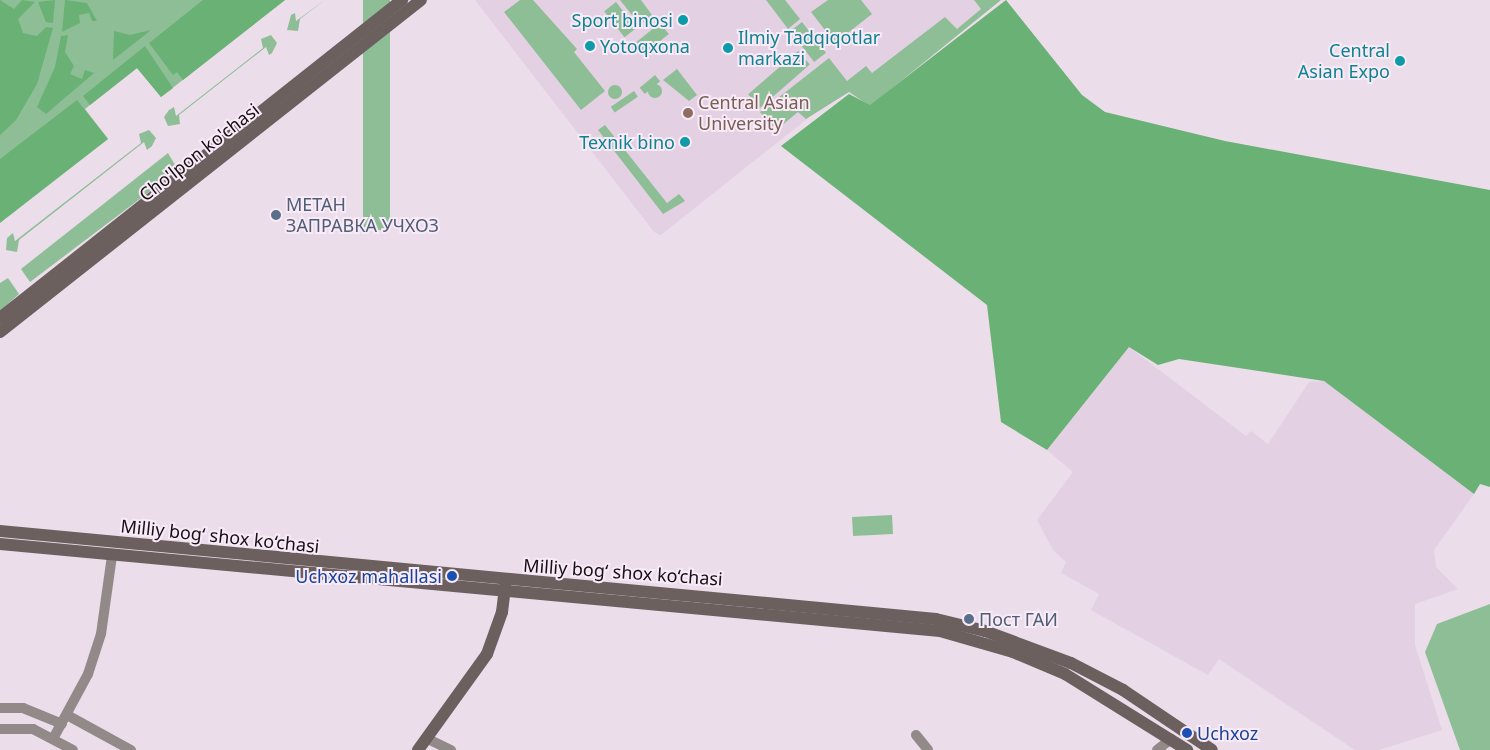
<!DOCTYPE html>
<meta charset="utf-8">
<style>
body{margin:0}
#map{position:relative;width:1490px;height:750px;overflow:hidden;background:#ebddea;font-family:"Noto Sans",sans-serif}
div>[style]{position:absolute}
.built>*{inset:0;background:#e4d0e3}
.green>*{inset:0;background:#8ebe95;transform-origin:0 0}
.round{border-radius:50%}
.forest>*{inset:0;background:#6ab176}
.minor>*{height:10px;margin:-5px;padding:0 5px;transform-origin:5px;border-radius:5px;background:#928a89}
.secondary>*{height:12px;margin:-6px;padding:0 6px;transform-origin:6px;border-radius:6px;background:#6c605f}
.dots>*{width:14px;height:14px;translate:-50% -50%;box-sizing:border-box;border:2px solid #f9eaf8;border-radius:50%}
span{translate:-50% -50%;white-space:nowrap;text-align:center;line-height:1.15;-webkit-text-stroke:4px #f9eaf8;paint-order:stroke}
.culture-label{font-size:18px;color:#0d838f}
.right{translate:-100% -50%;text-align:right}
.left{translate:0 -50%;text-align:left}
.education-label{font-size:18px;color:#785e54}
.street-label{font-size:18px;color:#151014}
.service-label{font-size:18px;color:#4e5e75}
.transit-label{font-size:18px;color:#164399}
</style>
<div id="map">
<div class="built">
<i style="clip-path:polygon(475px 0,1001px 0,870px 106px,849px 92px,822px 107px,661px 235px,654px 232px)"></i>
<i style="clip-path:polygon(1129px 347px,1246px 436px,1251px 431px,1268px 444px,1309px 382px,1324px 381px,1474px 494px,1434px 550px,1436px 567px,1458px 589px,1415px 604px,1415px 645px,1442px 730px,1379px 750px,1355px 750px,1219px 659px,1208px 675px,1091px 610px,1099px 594px,1061px 573px,1066px 562px,1053px 550px,1037px 520px,1073px 472px,1047px 450px)"></i>
</div>
<div class="green">
<i style="clip-path:polygon(0 0,285px 0,161px 97px,137px 68px,85px 109px,108px 139px,0 221px)"></i>
<i style="clip-path:polygon(325px 0,300px 19px,298px 31px,287px 30px,291px 15px,295px 13px,296px 21px)"></i>
<i style="left:363px;top:0;width:27px;height:230px"></i>
<i style="clip-path:polygon(520px 0,533px 0,577px 49px,574px 52px,605px 91px,581px 110px,504px 12px)"></i>
<i style="clip-path:polygon(620px 0,641px 0,652px 15px,640px 25px)"></i>
<i style="clip-path:polygon(766px 0,785px 0,800px 19px,788px 29px)"></i>
<i style="clip-path:polygon(828px 0,861px 0,872px 14px,835px 43px,811px 12px)"></i>
<i style="clip-path:polygon(974px 0,1001px 0,870px 106px,849px 92px,806px 119px,798px 112px,775px 131px,760px 112px,829px 58px,847px 81px,866px 66px,872px 73px,945px 17px,957px 29px,981px 9px)"></i>
<i style="left:616px;top:2px;width:33px;height:15px;rotate:52deg"></i>
<i style="left:802px;top:22px;width:39px;height:15px;rotate:52deg"></i>
<i style="left:660px;top:23px;width:14px;height:33px;rotate:51deg"></i>
<i style="clip-path:polygon(271px 35px,277px 43px,272px 53px,269px 55px,266px 47px,179px 115px,180px 124px,168px 126px,164px 117px,169px 110px,174px 107px,176px 116px,263px 48px,261px 39px)"></i>
<i style="left:798px;top:51px;width:18px;height:66px;rotate:49deg"></i>
<i style="clip-path:polygon(677px 69px,697px 95px,689px 101px,663px 80px)"></i>
<i style="left:655px;top:75px;width:8px;height:20px;rotate:50deg"></i>
<i class="round" style="left:648px;top:84px;width:14px;height:14px"></i>
<i class="round" style="left:608px;top:85px;width:14px;height:14px"></i>
<i style="left:634px;top:91px;width:7px;height:28px;rotate:56deg"></i>
<i style="clip-path:polygon(605px 125px,667px 203px,679px 194px,685px 201px,663px 214px,598px 130px)"></i>
<i style="clip-path:polygon(149px 130px,156px 138px,152px 146px,147px 150px,144px 142px,19px 240px,17px 252px,6px 250px,7px 238px,13px 233px,15px 241px,141px 143px,139px 134px)"></i>
<i style="clip-path:polygon(168px 153px,178px 170px,30px 282px,21px 269px)"></i>
<i style="clip-path:polygon(8px 278px,19px 294px,0 311px,0 283px)"></i>
<i style="left:892px;top:515px;width:19px;height:40px;rotate:87deg"></i>
<i style="clip-path:polygon(1490px 604px,1490px 750px,1460px 750px,1425px 652px,1437px 624px)"></i>
</div>
<div class="forest">
<i style="clip-path:polygon(0 0,14px 9px,22px 0,35px 2px,18px 19px,23px 33px,37px 36px,46px 27px,53px 28px,37px 84px,16px 120px,0 135px)"></i>
<i style="clip-path:polygon(55px 0,53px 23px,46px 22px,38px 2px)"></i>
<i style="clip-path:polygon(65px 0,87px 3px,97px 21px,92px 21px,89px 13px,79px 15px,80px 23px,62px 32px)"></i>
<i style="clip-path:polygon(203px 0,285px 0,183px 80px,177px 72px,173px 75px,149px 43px)"></i>
<i style="clip-path:polygon(1006px 0,1082px 95px,1105px 112px,1225px 141px,1490px 190px,1490px 487px,1480px 484px,1474px 494px,1324px 381px,1179px 359px,1158px 365px,1129px 347px,1047px 450px,1001px 422px,987px 305px,781px 146px,849px 94px,870px 105px)"></i>
<i style="clip-path:polygon(151px 30px,113px 60px,114px 31px,130px 35px)"></i>
<i style="clip-path:polygon(68px 35px,65px 52px,74px 66px,70px 74px,82px 79px,85px 70px,94px 73px,46px 114px,37px 107px,55px 67px,61px 36px)"></i>
<i style="clip-path:polygon(145px 46px,173px 88px,161px 97px,137px 68px,90px 105px,83px 96px)"></i>
<i style="clip-path:polygon(77px 100px,108px 139px,0 223px,0 159px)"></i>
</div>
<div class="minor">
<i style="left:0;top:708px;width:23px"></i>
<i style="left:23px;top:708px;width:42px;rotate:22.3deg"></i>
<i style="left:67px;top:715px;width:73px;rotate:28.7deg"></i>
<i style="left:0;top:729px;width:33px"></i>
<i style="left:33px;top:729px;width:45px;rotate:27.7deg"></i>
<i style="left:916px;top:735px;width:19px;rotate:51deg"></i>
<i style="left:54px;top:737px;width:72px;rotate:-61.6deg"></i>
<i style="left:88px;top:674px;width:42px;rotate:-72deg"></i>
<i style="left:101px;top:634px;width:79px;rotate:-82deg"></i>
<i style="left:426px;top:738px;width:28px;rotate:26deg"></i>
<i style="left:1157px;top:750px;width:18px;rotate:-38deg"></i>
</div>
<div class="secondary">
<i style="left:0;top:318px;width:513px;rotate:-38.35deg"></i>
<i style="left:0;top:332px;width:536px;rotate:-38.26deg"></i>
<i style="left:0;top:531px;width:940px;rotate:5.37deg"></i>
<i style="left:936px;top:619px;width:50px;rotate:13.8deg"></i>
<i style="left:985px;top:631px;width:92px;rotate:20.4deg"></i>
<i style="left:1071px;top:663px;width:59px;rotate:27.4deg"></i>
<i style="left:1123px;top:690px;width:107px;rotate:34deg"></i>
<i style="left:0;top:544px;width:944px;rotate:5.29deg"></i>
<i style="left:940px;top:631px;width:76px;rotate:16deg"></i>
<i style="left:1013px;top:652px;width:56px;rotate:22.9deg"></i>
<i style="left:1065px;top:674px;width:144px;rotate:31.9deg"></i>
<i style="left:418px;top:750px;width:118px;rotate:-54.3deg"></i>
<i style="left:487px;top:654px;width:45px;rotate:-70.3deg"></i>
<i style="left:502px;top:612px;width:26px;rotate:-83deg"></i>
</div>
<div class="dots">
<i style="left:683px;top:20px;background:#0f9aa8"></i>
<i style="left:590px;top:46px;background:#0f9aa8"></i>
<i style="left:728px;top:48px;background:#0f9aa8"></i>
<i style="left:1400px;top:61px;background:#0f9aa8"></i>
<i style="left:688px;top:113px;background:#8d6e63"></i>
<i style="left:685px;top:142px;background:#0f9aa8"></i>
<i style="left:276px;top:215px;background:#5c6f8a"></i>
<i style="left:452px;top:576px;background:#1a4fb4"></i>
<i style="left:969px;top:619px;background:#5c6f8a"></i>
<i style="left:1187px;top:733px;background:#1a4fb4"></i>
</div>
<div class="culture-label">
<span class="right" style="left:673px;top:20px">Sport binosi</span>
<span class="left" style="left:738px;top:48px">Ilmiy Tadqiqotlar<br>markazi</span>
<span class="left" style="left:600px;top:46px">Yotoqxona</span>
<span class="right" style="left:1390px;top:61px">Central<br>Asian Expo</span>
<span class="right" style="left:675px;top:142px">Texnik bino</span>
</div>
<div class="education-label">
<span class="left" style="left:698px;top:113px">Central Asian<br>University</span>
</div>
<div class="street-label">
<span style="left:199px;top:152px;rotate:-38deg">Cho'lpon ko'chasi</span>
<span style="left:220px;top:536px;rotate:6deg">Milliy bog‘ shox ko‘chasi</span>
<span style="left:623px;top:572px;rotate:4deg">Milliy bog‘ shox ko‘chasi</span>
</div>
<div class="service-label">
<span class="left" style="left:286px;top:215px">МЕТАН<br>ЗАПРАВКА УЧХОЗ</span>
<span class="left" style="left:979px;top:619px">Пост ГАИ</span>
</div>
<div class="transit-label">
<span class="right" style="left:442px;top:576px">Uchxoz mahallasi</span>
<span class="left" style="left:1197px;top:733px">Uchxoz</span>
</div>
</div>
